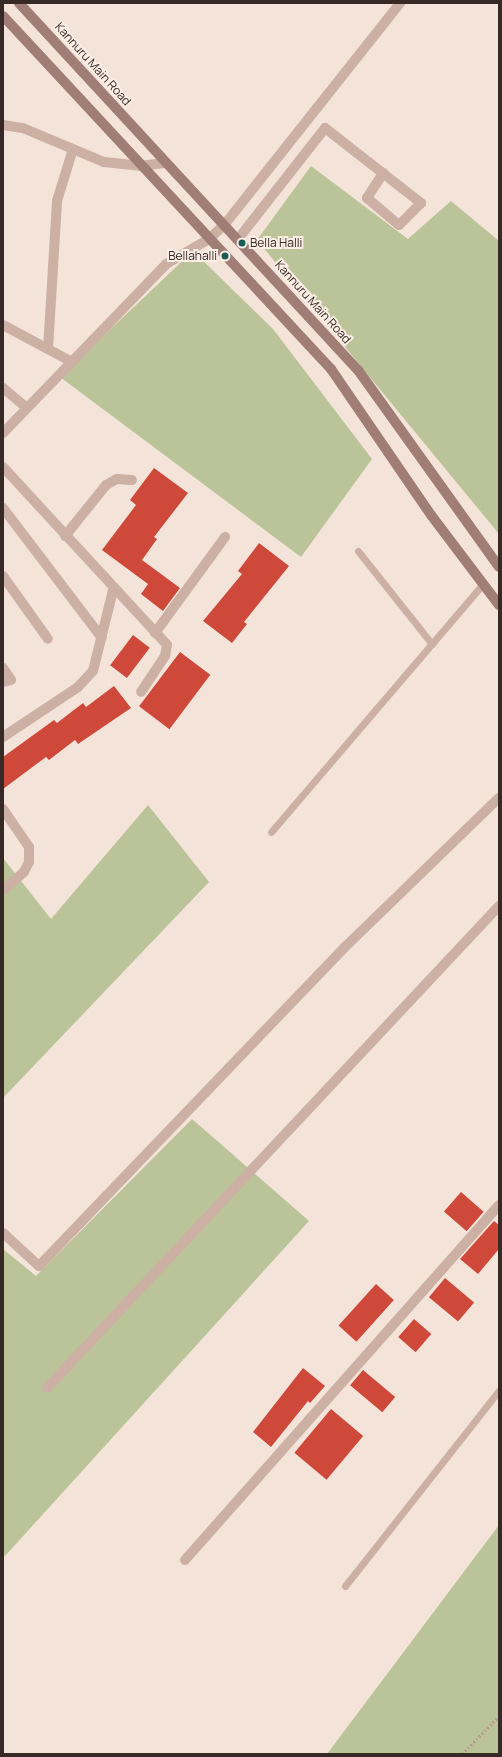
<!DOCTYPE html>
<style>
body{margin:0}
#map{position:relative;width:502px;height:1757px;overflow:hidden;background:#f3e3d9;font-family:Manrope,sans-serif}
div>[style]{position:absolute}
.green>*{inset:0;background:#bbc398}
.building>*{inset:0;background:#cf493b;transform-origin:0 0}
.path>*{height:2.5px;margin-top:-1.25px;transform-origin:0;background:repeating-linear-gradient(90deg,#b89a8e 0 2px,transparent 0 4px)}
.lane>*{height:7px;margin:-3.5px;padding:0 3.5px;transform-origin:3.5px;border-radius:3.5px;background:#ccb0a4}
.street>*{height:10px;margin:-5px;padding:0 5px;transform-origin:5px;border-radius:5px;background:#ccb0a4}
.secondary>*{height:10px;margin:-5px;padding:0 5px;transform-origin:5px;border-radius:5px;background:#a07e75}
.dots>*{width:11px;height:11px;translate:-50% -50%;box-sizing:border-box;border:2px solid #faeee5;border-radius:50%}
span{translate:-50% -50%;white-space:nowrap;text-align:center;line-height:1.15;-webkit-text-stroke:4px #faeee5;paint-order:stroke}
.street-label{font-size:12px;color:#372926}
.poi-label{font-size:12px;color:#372926}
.left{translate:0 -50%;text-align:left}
.right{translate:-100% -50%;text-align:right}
.frame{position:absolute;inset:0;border:4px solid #372926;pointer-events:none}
</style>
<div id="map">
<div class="green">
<i style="clip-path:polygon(311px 166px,408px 239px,451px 201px,499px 241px,499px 534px,257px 240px)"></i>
<i style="clip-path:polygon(193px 251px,273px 329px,372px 459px,301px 557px,60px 377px)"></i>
<i style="clip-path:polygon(148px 805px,209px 882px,3px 1098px,3px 858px,51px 919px)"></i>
<i style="clip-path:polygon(192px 1119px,309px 1221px,5px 1556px,3px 1554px,3px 1249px,36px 1276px)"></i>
<i style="clip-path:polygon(499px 1525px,499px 1754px,327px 1754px)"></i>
</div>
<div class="building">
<i style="clip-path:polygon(154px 468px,188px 493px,154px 537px,157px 539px,142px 560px,180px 588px,163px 611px,141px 594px,148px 584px,102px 550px,136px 505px,130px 500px)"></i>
<i style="clip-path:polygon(259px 543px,289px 566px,244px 622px,247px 624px,232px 643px,203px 621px,242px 574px,238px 571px)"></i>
<i style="left:133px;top:635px;width:21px;height:38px;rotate:37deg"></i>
<i style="left:180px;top:652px;width:38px;height:68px;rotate:37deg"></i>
<i style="clip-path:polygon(114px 686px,131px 708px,78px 744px,75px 740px,49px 760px,46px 757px,3px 789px,3px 757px,54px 720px,57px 723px,83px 703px,86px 707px)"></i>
<i style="left:461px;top:1192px;width:30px;height:26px;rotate:41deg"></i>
<i style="clip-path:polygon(494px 1221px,499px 1225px,499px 1249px,478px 1274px,460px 1259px)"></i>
<i style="left:445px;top:1278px;width:38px;height:25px;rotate:40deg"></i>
<i style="left:376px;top:1284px;width:24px;height:56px;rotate:42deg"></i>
<i style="left:414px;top:1319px;width:23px;height:24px;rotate:41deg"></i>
<i style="clip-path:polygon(303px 1368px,325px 1386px,310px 1403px,308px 1401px,271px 1447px,253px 1432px)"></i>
<i style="left:363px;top:1370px;width:42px;height:20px;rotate:40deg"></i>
<i style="left:331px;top:1409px;width:42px;height:57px;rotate:40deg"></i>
</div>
<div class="path">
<i style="left:462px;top:1754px;width:53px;rotate:-45.8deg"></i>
</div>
<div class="lane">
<i style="left:358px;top:551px;width:119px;rotate:51.5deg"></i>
<i style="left:271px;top:832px;width:326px;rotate:-49.5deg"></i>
<i style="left:345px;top:1586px;width:249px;rotate:-51.8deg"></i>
</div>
<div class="street">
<i style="left:3px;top:125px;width:20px;rotate:9deg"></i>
<i style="left:23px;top:128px;width:88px;rotate:22.8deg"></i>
<i style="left:104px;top:162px;width:36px;rotate:6deg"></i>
<i style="left:140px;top:166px;width:26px;rotate:-7deg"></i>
<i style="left:238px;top:239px;width:141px;rotate:-51.9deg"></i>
<i style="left:325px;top:128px;width:122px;rotate:38deg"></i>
<i style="left:421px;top:203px;width:31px;rotate:135deg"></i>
<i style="left:399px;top:225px;width:42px;rotate:-139.8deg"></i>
<i style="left:367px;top:198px;width:30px;rotate:-57deg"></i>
<i style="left:3px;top:325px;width:76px;rotate:28.2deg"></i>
<i style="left:48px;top:349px;width:148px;rotate:-86.5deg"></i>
<i style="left:57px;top:201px;width:54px;rotate:-72.9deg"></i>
<i style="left:3px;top:388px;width:30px;rotate:40deg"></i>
<i style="left:3px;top:433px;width:235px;rotate:-46deg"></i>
<i style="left:166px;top:264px;width:50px;rotate:-30.2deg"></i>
<i style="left:209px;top:239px;width:22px;rotate:-43deg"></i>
<i style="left:225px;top:224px;width:282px;rotate:-51.6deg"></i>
<i style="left:3px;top:467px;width:242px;rotate:47.3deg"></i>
<i style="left:167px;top:645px;width:11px;rotate:100deg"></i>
<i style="left:165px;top:656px;width:43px;rotate:123.7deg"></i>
<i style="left:3px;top:508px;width:163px;rotate:52.7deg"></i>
<i style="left:65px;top:536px;width:65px;rotate:-51.2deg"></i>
<i style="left:106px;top:485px;width:13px;rotate:-29deg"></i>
<i style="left:117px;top:479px;width:15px;rotate:4deg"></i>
<i style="left:3px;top:576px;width:77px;rotate:54.5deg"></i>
<i style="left:155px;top:633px;width:119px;rotate:-53.9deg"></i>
<i style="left:3px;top:668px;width:14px;rotate:56deg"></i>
<i style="left:11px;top:680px;width:8px;rotate:166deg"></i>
<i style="left:3px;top:737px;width:90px;rotate:-33.7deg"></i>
<i style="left:78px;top:687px;width:22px;rotate:-47deg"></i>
<i style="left:93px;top:671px;width:83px;rotate:-76.1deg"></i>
<i style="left:3px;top:809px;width:46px;rotate:55.6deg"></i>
<i style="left:29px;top:847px;width:15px;rotate:90deg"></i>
<i style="left:29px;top:862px;width:11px;rotate:117deg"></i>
<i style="left:24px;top:872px;width:28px;rotate:139deg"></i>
<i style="left:3px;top:1233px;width:49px;rotate:42.5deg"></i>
<i style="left:39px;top:1266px;width:442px;rotate:-46.2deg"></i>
<i style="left:345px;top:947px;width:214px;rotate:-44.1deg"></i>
<i style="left:47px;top:1388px;width:661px;rotate:-46.84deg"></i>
<i style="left:185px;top:1560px;width:474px;rotate:-48.5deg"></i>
</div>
<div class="secondary">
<i style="left:19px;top:3px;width:500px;rotate:47.3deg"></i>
<i style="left:358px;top:370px;width:242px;rotate:54.4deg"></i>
<i style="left:3px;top:16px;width:482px;rotate:47.1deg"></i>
<i style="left:331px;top:369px;width:177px;rotate:55.6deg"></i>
<i style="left:431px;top:515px;width:113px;rotate:52.9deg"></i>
</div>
<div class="dots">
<i style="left:242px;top:243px;background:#195b55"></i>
<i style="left:225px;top:256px;background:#195b55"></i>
</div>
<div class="street-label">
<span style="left:93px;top:64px;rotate:48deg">Kannuru Main Road</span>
<span style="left:313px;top:302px;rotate:48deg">Kannuru Main Road</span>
</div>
<div class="poi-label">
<span class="left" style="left:250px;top:243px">Bella Halli</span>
<span class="right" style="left:217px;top:256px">Bellahalli</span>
</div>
<div class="frame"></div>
</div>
